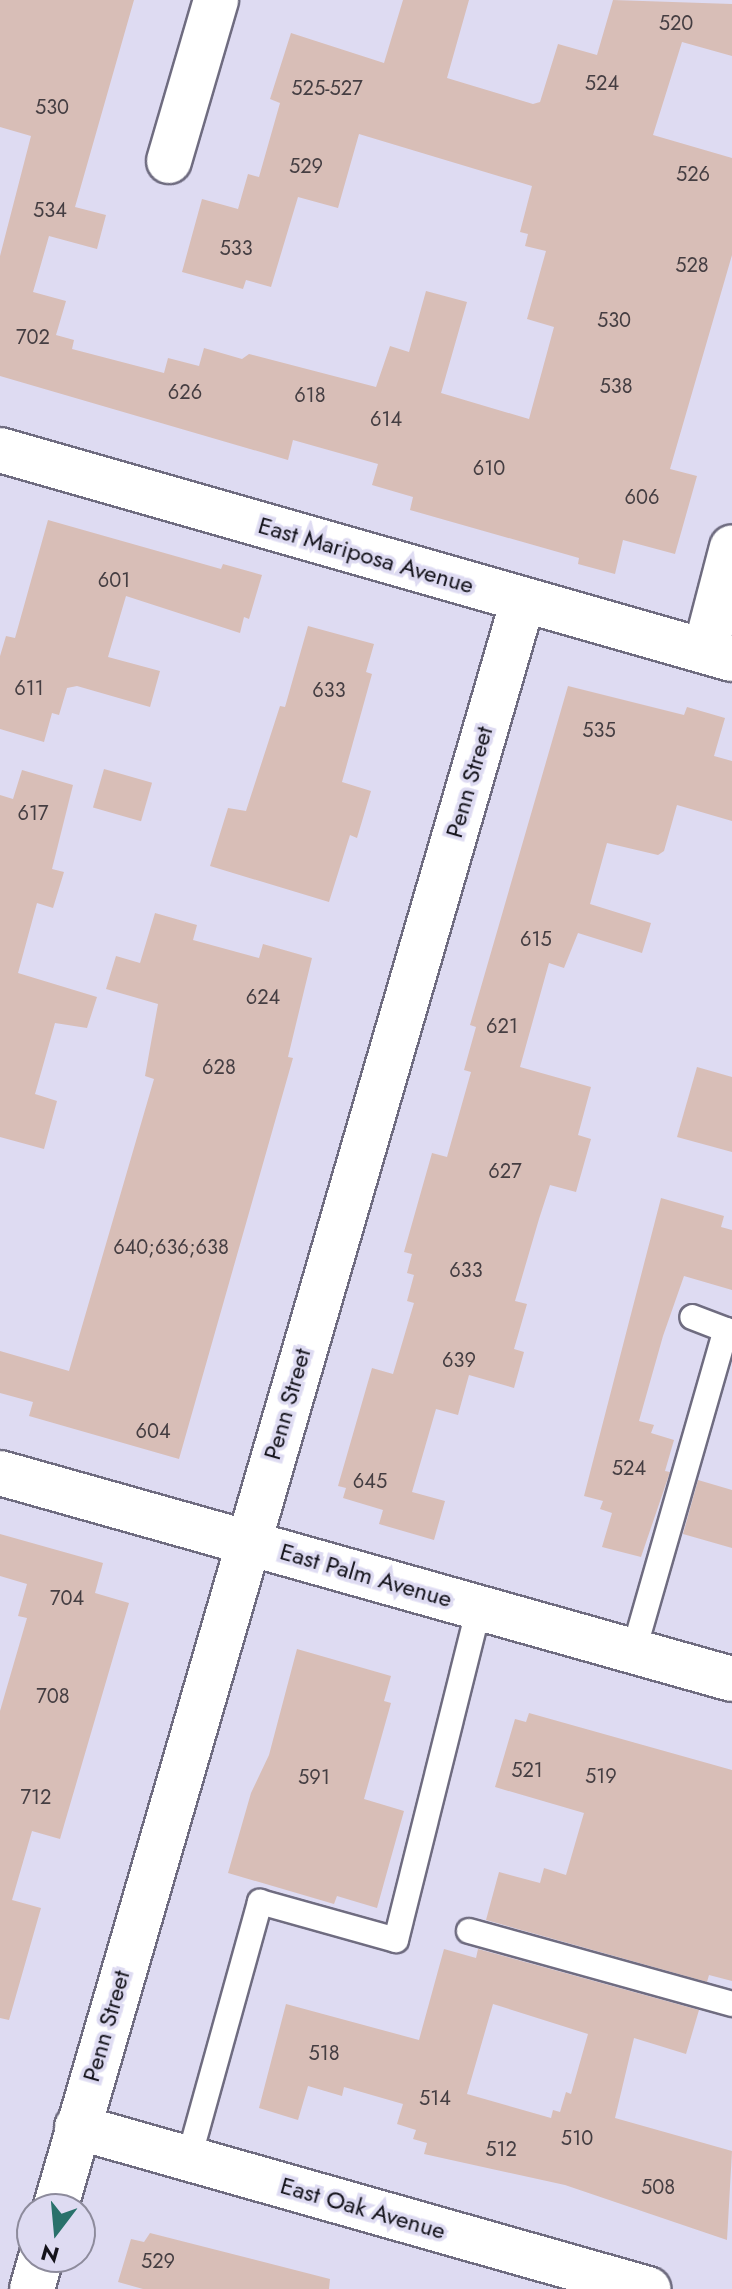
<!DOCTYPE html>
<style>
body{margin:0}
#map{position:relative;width:732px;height:2289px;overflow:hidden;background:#dedbf2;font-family:Jost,sans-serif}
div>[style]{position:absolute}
.building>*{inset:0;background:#d8beb7;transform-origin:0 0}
.roads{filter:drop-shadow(2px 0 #6f6c80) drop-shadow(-2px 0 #6f6c80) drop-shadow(0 2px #6f6c80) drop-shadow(0 -2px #6f6c80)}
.service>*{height:24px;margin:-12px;padding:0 12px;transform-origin:12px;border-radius:12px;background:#fff}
.minor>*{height:44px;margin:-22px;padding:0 22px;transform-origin:22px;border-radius:22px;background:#fff}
.tertiary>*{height:44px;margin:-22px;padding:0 22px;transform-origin:22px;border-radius:22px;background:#fff}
span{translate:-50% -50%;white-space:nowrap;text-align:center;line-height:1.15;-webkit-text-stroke:7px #dedbf2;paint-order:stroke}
.number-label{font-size:20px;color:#453e42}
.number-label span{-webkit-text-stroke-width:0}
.street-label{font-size:24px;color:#14131b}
.north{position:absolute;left:16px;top:2193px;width:80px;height:80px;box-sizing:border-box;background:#dedbf2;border:2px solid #8d8b9c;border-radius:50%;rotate:196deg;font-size:22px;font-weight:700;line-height:32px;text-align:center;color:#14131b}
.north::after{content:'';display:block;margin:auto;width:28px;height:36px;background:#29716b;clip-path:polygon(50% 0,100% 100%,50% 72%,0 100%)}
</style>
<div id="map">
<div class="building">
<i style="clip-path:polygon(0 0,134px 0,75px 207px,106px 215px,97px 249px,49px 236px,33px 292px,66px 301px,56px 335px,74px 340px,72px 349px,164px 373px,168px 358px,199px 366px,204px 348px,242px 359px,249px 354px,376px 387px,390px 346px,409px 352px,426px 291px,467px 302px,441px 393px,529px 419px,554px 327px,527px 319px,546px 251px,525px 246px,528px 234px,520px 232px,532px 186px,359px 134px,338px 208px,298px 197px,271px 287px,246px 280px,243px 289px,182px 272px,202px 199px,238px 209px,248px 174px,259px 177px,280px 103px,270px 99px,291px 33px,384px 63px,403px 0,469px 0,447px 78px,533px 104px,540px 102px,558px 44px,597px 55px,613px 0,732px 4px,732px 56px,682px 42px,653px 135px,732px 158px,732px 255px,670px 469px,697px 476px,675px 554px,623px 540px,615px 574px,578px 564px,579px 558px,410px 510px,413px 497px,372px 485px,378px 464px,293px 440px,288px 460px,0 376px,0 256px,31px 136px,0 127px)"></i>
<i style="clip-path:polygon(48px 520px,221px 569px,223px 564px,262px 575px,249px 619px,244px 617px,240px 633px,126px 596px,108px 657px,160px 671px,150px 707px,77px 686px,67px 688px,59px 715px,52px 713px,44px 742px,0 729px,0 656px,6px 636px,15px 638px)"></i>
<i style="clip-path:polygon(308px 626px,374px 644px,366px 672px,372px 674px,342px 782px,371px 791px,357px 838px,350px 835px,329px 902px,210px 866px,228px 808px,246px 811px,280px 706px,285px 707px)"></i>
<i style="clip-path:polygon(568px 686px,684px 715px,687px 707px,725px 718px,714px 756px,732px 761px,732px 821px,677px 805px,664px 851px,658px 855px,607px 843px,590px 904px,651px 923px,642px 953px,578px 933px,564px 968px,549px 963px,520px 1067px,591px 1087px,578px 1135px,591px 1139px,576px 1192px,550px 1185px,539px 1219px,515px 1301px,527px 1304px,514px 1349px,524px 1352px,514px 1388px,469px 1375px,458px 1415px,436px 1409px,412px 1492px,445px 1501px,434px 1540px,379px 1524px,383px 1510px,343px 1498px,346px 1488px,338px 1486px,372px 1368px,393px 1374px,414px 1303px,407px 1301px,414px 1275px,407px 1273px,412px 1254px,404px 1252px,432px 1153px,447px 1157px,471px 1072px,464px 1070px,476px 1027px,470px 1025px)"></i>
<i style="left:104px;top:769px;width:50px;height:40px;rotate:16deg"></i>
<i style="clip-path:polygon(22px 770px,73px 785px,52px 869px,64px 872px,53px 908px,37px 903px,18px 973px,97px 997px,87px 1028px,55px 1023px,35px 1094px,57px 1101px,44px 1149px,0 1137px,0 795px,13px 799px)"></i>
<i style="clip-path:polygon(155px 913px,197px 925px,193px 940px,259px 958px,263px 944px,312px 958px,288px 1057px,293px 1058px,179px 1459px,29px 1416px,33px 1402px,0 1393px,0 1351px,69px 1371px,154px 1079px,145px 1076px,158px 1004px,106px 989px,116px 956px,140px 963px)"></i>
<i style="clip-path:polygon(697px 1067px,732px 1077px,732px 1152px,677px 1137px)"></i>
<i style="clip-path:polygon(661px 1198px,724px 1216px,721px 1227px,732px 1230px,732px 1290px,684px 1276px,663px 1336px,639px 1421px,654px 1425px,651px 1433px,674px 1440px,665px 1471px,670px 1472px,641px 1557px,602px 1547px,612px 1513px,600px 1509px,603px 1501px,584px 1496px)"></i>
<i style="clip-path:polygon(698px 1480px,732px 1490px,732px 1548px,683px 1534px)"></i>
<i style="clip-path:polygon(0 1534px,103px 1563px,95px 1593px,129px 1603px,60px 1839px,32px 1831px,12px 1900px,41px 1908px,9px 2020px,0 2018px,0 1711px,27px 1618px,18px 1616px,27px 1584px,0 1576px)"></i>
<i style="clip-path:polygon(297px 1649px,391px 1676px,384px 1701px,391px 1703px,364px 1799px,404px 1811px,377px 1908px,337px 1896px,334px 1904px,228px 1873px,251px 1793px,269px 1755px)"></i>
<i style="clip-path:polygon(529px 1713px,732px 1770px,732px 1981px,709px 1975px,707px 1982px,486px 1920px,499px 1872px,540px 1883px,544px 1868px,566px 1875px,584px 1813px,495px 1787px,515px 1719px,526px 1722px)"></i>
<i style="clip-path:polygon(evenodd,444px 1949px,476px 1958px,478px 1949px,699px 2010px,686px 2054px,634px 2038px,615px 2118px,732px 2151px,727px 2240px,565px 2185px,424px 2154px,427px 2143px,413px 2139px,416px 2130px,397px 2124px,403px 2104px,344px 2087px,342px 2096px,308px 2086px,298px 2120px,259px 2108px,286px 2004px,419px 2040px,444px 1949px,493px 2004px,588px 2034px,571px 2094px,566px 2092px,560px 2112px,553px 2110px,551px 2118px,467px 2094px,493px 2004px)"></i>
<i style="clip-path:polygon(150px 2233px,330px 2279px,329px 2289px,143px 2289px,118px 2282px,131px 2239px,144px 2242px)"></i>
</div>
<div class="roads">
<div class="service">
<i style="left:634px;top:1650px;width:333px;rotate:-74deg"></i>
<i style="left:726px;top:1330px;width:36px;rotate:-159deg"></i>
<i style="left:469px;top:1931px;width:273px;rotate:15.5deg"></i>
<i style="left:189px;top:2158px;width:266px;rotate:-74.5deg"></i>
<i style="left:260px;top:1902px;width:141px;rotate:15.6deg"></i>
<i style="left:396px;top:1940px;width:344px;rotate:-76deg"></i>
</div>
<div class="minor">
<i style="left:169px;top:161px;width:168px;rotate:-73.7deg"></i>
<i style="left:705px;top:651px;width:107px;rotate:-75.4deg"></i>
<i style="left:0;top:1473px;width:760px;rotate:15.72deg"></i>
<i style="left:77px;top:2127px;width:594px;rotate:15.84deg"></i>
<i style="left:55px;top:2209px;width:1676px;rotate:-73.78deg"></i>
<i style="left:32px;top:2289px;width:33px;rotate:-74deg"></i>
</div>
<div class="tertiary">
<i style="left:0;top:450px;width:761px;rotate:15.94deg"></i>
</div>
</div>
<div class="number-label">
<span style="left:676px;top:23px">520</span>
<span style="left:602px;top:83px">524</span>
<span style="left:327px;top:88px">525-527</span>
<span style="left:52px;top:107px">530</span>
<span style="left:306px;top:166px">529</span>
<span style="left:693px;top:174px">526</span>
<span style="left:50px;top:210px">534</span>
<span style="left:236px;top:248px">533</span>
<span style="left:692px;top:265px">528</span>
<span style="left:614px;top:320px">530</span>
<span style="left:33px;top:337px">702</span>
<span style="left:616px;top:386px">538</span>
<span style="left:185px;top:392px">626</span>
<span style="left:310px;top:395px">618</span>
<span style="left:386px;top:419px">614</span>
<span style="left:489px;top:468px">610</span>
<span style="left:642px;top:497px">606</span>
<span style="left:114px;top:580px">601</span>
<span style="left:29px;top:688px">611</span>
<span style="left:329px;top:690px">633</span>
<span style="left:599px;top:730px">535</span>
<span style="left:33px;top:813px">617</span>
<span style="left:536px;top:939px">615</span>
<span style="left:263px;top:997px">624</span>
<span style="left:502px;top:1026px">621</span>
<span style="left:219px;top:1067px">628</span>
<span style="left:505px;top:1171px">627</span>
<span style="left:171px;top:1247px">640;636;638</span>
<span style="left:466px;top:1270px">633</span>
<span style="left:459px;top:1360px">639</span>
<span style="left:153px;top:1431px">604</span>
<span style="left:629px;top:1468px">524</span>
<span style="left:370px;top:1481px">645</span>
<span style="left:67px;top:1598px">704</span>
<span style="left:53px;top:1696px">708</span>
<span style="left:527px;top:1770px">521</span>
<span style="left:601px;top:1776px">519</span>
<span style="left:314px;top:1777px">591</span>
<span style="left:36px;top:1797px">712</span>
<span style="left:324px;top:2053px">518</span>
<span style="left:435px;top:2098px">514</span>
<span style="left:577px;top:2138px">510</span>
<span style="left:501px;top:2149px">512</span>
<span style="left:658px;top:2187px">508</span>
<span style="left:158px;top:2261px">529</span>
</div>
<div class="street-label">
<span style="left:366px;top:555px;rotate:16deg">East Mariposa Avenue</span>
<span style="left:469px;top:782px;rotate:-74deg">Penn Street</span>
<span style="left:287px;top:1404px;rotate:-74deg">Penn Street</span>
<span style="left:366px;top:1575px;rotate:16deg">East Palm Avenue</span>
<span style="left:106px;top:2026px;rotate:-74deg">Penn Street</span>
<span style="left:363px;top:2208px;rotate:16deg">East Oak Avenue</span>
</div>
<div class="north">N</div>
</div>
